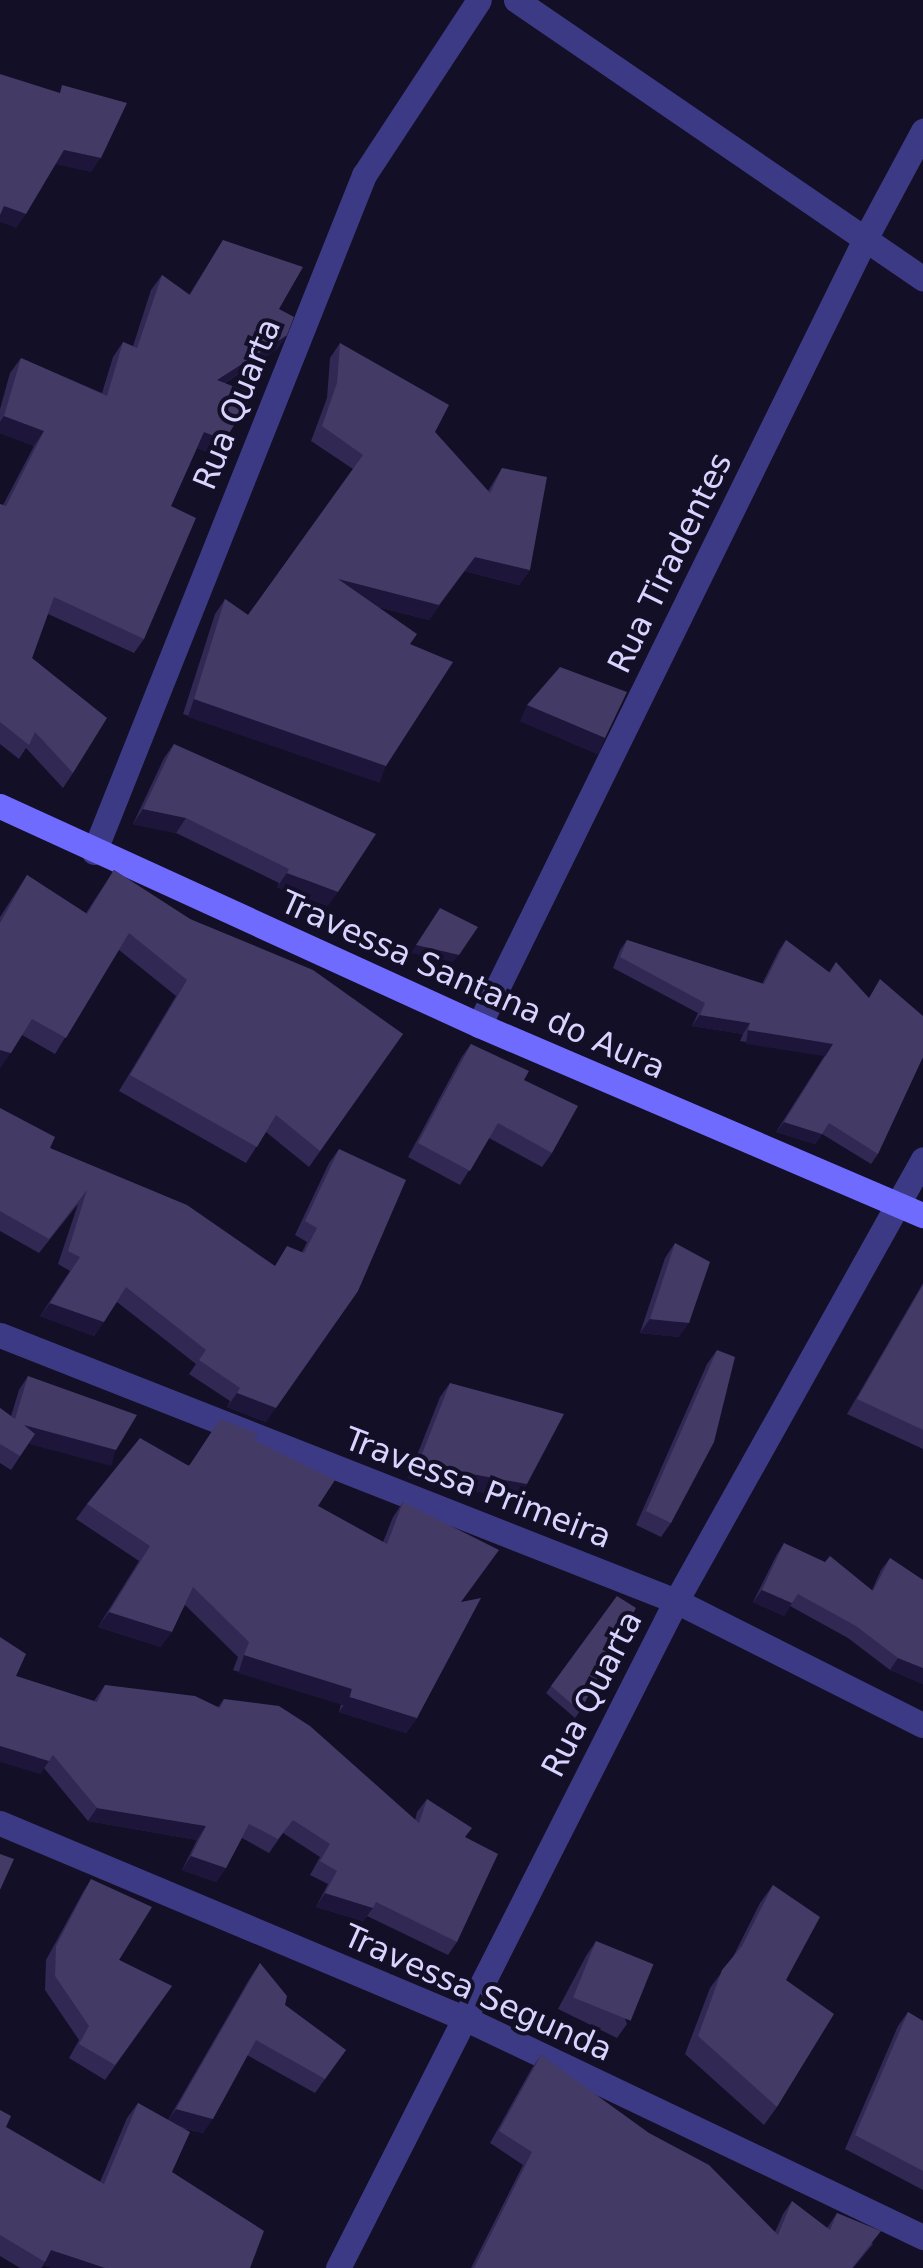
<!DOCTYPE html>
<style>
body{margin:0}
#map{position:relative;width:923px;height:2268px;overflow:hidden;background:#130f26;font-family:"DejaVu Sans",sans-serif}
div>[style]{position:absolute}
.street>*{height:25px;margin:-12.5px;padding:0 12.5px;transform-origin:12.5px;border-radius:12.5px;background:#3d3a85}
.secondary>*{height:25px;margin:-12.5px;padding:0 12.5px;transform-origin:12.5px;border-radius:12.5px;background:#6f6bff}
.wall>*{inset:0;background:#312854}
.shaded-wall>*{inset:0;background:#1d163a;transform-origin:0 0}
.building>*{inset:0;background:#433a66;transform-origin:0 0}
span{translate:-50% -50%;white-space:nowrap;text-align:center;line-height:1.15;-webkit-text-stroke:8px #130f26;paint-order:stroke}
.street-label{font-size:32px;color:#d9d4ff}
</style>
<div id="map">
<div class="street">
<i style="left:516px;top:0;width:493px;rotate:34.4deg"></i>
<i style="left:94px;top:852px;width:729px;rotate:-68.26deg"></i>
<i style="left:364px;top:175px;width:209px;rotate:-56.7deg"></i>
<i style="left:479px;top:1025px;width:876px;rotate:-63.84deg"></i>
<i style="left:865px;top:239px;width:123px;rotate:-61.8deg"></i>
<i style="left:0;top:1335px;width:726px;rotate:21.48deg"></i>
<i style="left:676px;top:1601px;width:276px;rotate:26.7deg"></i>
<i style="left:0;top:1823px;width:503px;rotate:22.8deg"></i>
<i style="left:464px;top:2018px;width:509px;rotate:25.51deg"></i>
<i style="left:338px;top:2268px;width:748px;rotate:-63.13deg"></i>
<i style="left:676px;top:1601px;width:506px;rotate:-60.8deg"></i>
</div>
<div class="secondary">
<i style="left:0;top:806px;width:527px;rotate:24.57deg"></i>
<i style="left:479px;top:1025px;width:483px;rotate:23.2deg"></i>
</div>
<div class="wall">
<i style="clip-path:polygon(223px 240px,279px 309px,287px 335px,277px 349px,225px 383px,215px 455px,197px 448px,171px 506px,144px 639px,134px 653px,48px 614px,32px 658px,73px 773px,63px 788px,26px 748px,19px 759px,0 744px,0 504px,3px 505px,34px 446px,0 433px,0 409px,10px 373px,21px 358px,102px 393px,113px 357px,123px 342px,133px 346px,151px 290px,162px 275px,189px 295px)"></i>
<i style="clip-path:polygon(340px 343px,435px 432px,488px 491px,502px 468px,530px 570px,519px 585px,464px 571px,429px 620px,378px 607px,410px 644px,386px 766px,375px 781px,183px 714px,215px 614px,225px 599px,248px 615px,353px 469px,311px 441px,327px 398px,330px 358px)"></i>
<i style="clip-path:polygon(174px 744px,328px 906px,277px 887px,279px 883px,176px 833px,133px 824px,164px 758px)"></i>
<i style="clip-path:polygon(114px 870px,190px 919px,403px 1034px,309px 1167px,266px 1132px,246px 1163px,119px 1091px,176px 996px,119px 950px,55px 1054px,22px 1035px,0 1068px,0 917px,27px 875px,86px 913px)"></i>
<i style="clip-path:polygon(627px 940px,762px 984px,779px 950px,786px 940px,829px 972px,836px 962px,878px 1154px,871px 1164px,822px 1134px,815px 1144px,776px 1132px,825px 1055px,740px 1041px,743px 1034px,692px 1026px,698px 1013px,613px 968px,620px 950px)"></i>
<i style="clip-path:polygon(471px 1044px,524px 1080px,552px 1153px,542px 1167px,489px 1138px,460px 1185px,408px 1157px,461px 1058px)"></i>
<i style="clip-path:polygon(0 1108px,50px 1148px,274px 1266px,302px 1252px,307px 1242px,295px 1235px,329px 1163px,339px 1149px,266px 1422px,227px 1407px,230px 1401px,189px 1374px,196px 1364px,117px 1302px,94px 1336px,40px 1316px,70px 1271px,58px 1264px,78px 1204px,39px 1253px,0 1231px)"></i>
<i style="clip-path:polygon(675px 1243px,679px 1337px,640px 1333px,665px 1258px)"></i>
<i style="clip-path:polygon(923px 1283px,923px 1449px,847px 1414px)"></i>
<i style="clip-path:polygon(717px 1350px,671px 1523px,661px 1537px,636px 1525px,707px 1364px)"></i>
<i style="clip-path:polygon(28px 1376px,107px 1464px,29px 1443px,11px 1470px,0 1463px,0 1408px,11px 1416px,19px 1390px)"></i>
<i style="clip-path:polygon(450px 1383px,527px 1484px,517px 1499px,408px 1478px,440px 1397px)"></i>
<i style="clip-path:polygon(254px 1440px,318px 1506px,383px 1542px,393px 1517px,403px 1502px,461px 1602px,417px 1718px,406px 1733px,339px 1712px,341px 1704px,233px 1670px,238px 1657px,185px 1605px,161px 1647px,98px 1627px,139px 1561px,76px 1519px,87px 1504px)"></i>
<i style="clip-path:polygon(784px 1543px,872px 1590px,881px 1570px,890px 1558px,923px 1580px,923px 1684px,890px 1670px,848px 1638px,790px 1606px,784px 1616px,753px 1602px,776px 1556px)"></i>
<i style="clip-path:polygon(617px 1596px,580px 1711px,575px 1718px,546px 1693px)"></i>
<i style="clip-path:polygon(16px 1676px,94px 1701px,105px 1685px,218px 1707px,224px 1699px,415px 1820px,417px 1812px,427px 1799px,465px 1837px,457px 1942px,448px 1955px,367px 1916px,363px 1921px,316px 1907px,328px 1884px,310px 1875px,320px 1857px,283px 1833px,269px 1853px,242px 1838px,226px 1868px,216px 1882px,182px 1870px,197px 1840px,88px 1821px,44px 1768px,40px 1774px)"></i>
<i style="clip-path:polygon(91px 1879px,119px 1960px,172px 1986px,105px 2080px,69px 2058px,79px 2040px,45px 1990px,46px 1960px,82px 1894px)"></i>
<i style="clip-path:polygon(773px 1885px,786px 1980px,777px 2107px,764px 2125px,685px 2054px,710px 1988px,733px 1957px,760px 1903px)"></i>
<i style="clip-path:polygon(596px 1941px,627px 2024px,617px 2038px,558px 2009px,586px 1956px)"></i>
<i style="clip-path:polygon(260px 1963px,285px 2005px,346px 2050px,315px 2093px,247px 2055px,203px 2133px,182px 2128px,41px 2268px,20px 2268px,0 2256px,0 2110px,6px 2127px,100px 2182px,127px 2118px,138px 2103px,168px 2120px,250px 1978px)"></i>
<i style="clip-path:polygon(908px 2012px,923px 2021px,923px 2190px,845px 2149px,898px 2026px)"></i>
<i style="clip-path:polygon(541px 2055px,775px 2232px,783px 2214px,792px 2201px,827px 2228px,837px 2213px,873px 2244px,853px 2268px,471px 2268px,523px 2165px,490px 2143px,532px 2068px)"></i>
</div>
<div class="shaded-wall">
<i style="clip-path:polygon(64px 150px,101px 158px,91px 172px,54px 164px)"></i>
<i style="clip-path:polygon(4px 206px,26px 214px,16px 228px,0 222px,0 211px)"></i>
<i style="clip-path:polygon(287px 335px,277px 349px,207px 394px,217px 380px)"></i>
<i style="clip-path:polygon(4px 416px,44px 431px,34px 446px,0 433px,0 422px)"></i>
<i style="clip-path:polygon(204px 432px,225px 440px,215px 455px,194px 447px)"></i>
<i style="clip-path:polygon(475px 557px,530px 570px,519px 585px,464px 571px,429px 620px,328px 594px,338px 579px)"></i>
<i style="left:194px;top:699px;width:203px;height:19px;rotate:19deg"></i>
<i style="left:527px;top:705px;width:85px;height:18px;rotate:23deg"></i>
<i style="clip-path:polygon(143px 809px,186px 818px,176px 833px,133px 824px)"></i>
<i style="clip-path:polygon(287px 873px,338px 892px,328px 906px,277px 887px)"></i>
<i style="clip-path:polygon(416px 945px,459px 955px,453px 962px,411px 953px)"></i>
<i style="clip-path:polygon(700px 1015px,750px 1023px,743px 1034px,692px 1026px)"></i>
<i style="left:748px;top:1030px;width:86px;height:14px;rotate:9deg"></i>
<i style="clip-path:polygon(0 1050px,11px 1053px,0 1068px)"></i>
<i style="clip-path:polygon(784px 1122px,822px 1134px,815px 1144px,776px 1132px)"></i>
<i style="clip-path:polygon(358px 1291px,266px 1422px,227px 1407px,237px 1393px)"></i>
<i style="clip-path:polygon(50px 1303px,104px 1322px,94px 1336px,40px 1316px)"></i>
<i style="clip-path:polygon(650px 1319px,689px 1323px,679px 1337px,640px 1333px)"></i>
<i style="left:24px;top:1425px;width:95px;height:17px;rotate:15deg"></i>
<i style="clip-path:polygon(418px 1464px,527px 1484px,517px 1499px,408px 1478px)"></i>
<i style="clip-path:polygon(762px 1590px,792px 1603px,784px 1616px,753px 1602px)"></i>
<i style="clip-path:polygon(109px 1612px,172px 1632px,161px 1647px,98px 1627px)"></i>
<i style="left:244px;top:1655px;width:113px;height:19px;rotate:17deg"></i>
<i style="clip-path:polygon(898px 1658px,923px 1668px,923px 1684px,890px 1670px)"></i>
<i style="clip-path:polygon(350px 1697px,417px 1718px,406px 1733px,339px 1712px)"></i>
<i style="clip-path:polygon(0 1746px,49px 1761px,40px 1774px,0 1762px)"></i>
<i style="clip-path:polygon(97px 1808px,206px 1826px,197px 1840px,88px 1821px)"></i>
<i style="clip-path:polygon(191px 1856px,226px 1868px,216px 1882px,182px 1870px)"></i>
<i style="clip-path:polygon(325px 1893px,373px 1908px,363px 1921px,316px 1907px)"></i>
<i style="clip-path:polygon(176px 2109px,213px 2119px,203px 2133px,166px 2123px)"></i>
<i style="clip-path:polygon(51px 2250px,105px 2268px,51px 2268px,43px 2265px)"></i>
</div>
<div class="building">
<i style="clip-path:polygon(0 74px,60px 93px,62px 85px,127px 103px,101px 158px,64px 150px,26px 214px,4px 206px,0 215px)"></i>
<i style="clip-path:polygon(223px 240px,303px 267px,279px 309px,294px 317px,287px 335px,217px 380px,253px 394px,225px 440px,204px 432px,171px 506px,196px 518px,144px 639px,54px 597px,32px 658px,107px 718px,73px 773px,35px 732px,29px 745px,0 722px,0 504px,6px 506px,44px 431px,4px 416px,21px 358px,107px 396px,123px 342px,137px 348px,162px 275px,190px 295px)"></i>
<i style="clip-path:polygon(340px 343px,449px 405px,435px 432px,490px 493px,502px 468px,547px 477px,530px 570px,475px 557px,439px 605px,338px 579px,417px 634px,410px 644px,453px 662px,386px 766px,194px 699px,225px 599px,248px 615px,363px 455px,322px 426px,337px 383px)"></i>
<i style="clip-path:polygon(560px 667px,627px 692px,605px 738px,527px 705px)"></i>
<i style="clip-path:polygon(174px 744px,376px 834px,338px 892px,287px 873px,289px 869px,186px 818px,143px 809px)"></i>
<i style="clip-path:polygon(114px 870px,190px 919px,313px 970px,403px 1034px,320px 1151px,276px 1115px,257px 1147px,130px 1075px,187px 980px,129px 933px,66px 1038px,32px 1019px,11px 1053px,0 1050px,0 923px,27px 875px,87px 914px)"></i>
<i style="clip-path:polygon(440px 908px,478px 927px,459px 955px,416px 945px)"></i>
<i style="clip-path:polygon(627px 940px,764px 984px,786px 940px,830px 973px,836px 962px,869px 998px,880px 979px,923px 1016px,923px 1057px,878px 1154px,829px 1123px,822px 1134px,784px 1122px,833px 1044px,748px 1030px,750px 1023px,700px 1015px,705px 1003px,620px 957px)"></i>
<i style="clip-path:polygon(471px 1044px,529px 1071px,524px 1080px,578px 1106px,552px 1153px,498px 1123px,470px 1171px,418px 1143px)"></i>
<i style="clip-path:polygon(0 1108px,55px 1137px,50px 1148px,187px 1205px,275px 1266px,287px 1246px,304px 1253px,317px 1228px,305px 1221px,339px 1149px,406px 1180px,358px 1291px,276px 1408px,237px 1393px,240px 1388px,199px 1360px,206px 1350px,126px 1287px,104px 1322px,50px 1303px,80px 1257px,68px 1251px,87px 1190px,49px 1239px,0 1211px)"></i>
<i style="clip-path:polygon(675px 1243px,710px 1262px,689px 1323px,650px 1319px)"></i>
<i style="clip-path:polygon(923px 1285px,923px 1430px,857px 1399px)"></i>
<i style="clip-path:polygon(717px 1350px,735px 1357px,714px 1442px,671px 1523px,646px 1511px)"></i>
<i style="clip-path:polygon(28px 1376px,137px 1415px,116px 1450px,24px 1425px,35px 1434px,20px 1456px,0 1444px,0 1408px,15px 1419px)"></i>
<i style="clip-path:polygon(450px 1383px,564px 1414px,527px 1484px,418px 1464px)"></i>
<i style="clip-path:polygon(220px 1419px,258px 1434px,254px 1440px,335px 1480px,318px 1506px,387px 1544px,403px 1502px,499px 1550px,461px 1602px,481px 1598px,417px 1718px,350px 1697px,352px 1689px,244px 1655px,249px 1642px,193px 1587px,172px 1632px,109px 1612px,150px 1546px,87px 1504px,140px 1438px,189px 1466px)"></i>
<i style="clip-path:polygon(784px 1543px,825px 1562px,830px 1556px,873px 1591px,890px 1558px,923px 1580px,923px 1668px,898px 1658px,856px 1626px,798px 1594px,792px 1603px,762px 1590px)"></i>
<i style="clip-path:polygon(617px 1596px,636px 1608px,580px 1711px,551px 1686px)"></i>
<i style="clip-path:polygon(0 1637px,26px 1654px,16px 1676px,97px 1702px,105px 1685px,195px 1696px,220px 1708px,224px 1699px,279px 1706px,310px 1726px,419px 1823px,427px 1799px,472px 1828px,465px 1837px,498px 1854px,457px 1942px,376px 1902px,373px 1908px,325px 1893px,337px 1871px,320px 1861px,330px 1844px,293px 1820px,278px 1839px,249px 1824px,226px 1868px,191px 1856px,206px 1826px,97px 1808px,53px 1755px,49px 1761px,0 1746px)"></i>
<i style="clip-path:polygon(0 1854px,14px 1859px,0 1890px)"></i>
<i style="clip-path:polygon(91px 1879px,152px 1907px,119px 1960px,172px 1986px,115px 2065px,79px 2044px,89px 2026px,55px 1976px,56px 1946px)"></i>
<i style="clip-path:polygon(773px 1885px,820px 1917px,786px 1980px,834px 2014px,777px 2107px,698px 2036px,722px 1970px,742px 1946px)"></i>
<i style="left:596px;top:1941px;width:62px;height:61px;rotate:22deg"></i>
<i style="clip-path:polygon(260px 1963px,287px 1996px,285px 2005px,346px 2050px,325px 2079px,256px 2040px,213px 2119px,176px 2109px)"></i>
<i style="clip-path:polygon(908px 2012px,923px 2021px,923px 2171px,855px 2135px)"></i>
<i style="clip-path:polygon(541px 2055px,649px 2133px,709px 2165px,778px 2235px,792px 2201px,830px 2230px,837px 2213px,881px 2231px,852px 2268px,474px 2268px,532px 2152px,499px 2131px)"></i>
<i style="clip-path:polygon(138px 2103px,190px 2132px,172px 2172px,264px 2231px,250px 2268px,105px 2268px,51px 2250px,45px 2262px,0 2235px,0 2110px,11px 2116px,6px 2127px,104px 2184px)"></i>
</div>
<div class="street-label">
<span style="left:237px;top:404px;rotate:-68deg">Rua Quarta</span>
<span style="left:670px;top:563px;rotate:-64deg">Rua Tiradentes</span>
<span style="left:473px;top:985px;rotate:24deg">Travessa Santana do Aura</span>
<span style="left:478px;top:1488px;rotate:21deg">Travessa Primeira</span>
<span style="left:592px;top:1694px;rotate:-63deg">Rua Quarta</span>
<span style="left:478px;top:1993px;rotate:24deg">Travessa Segunda</span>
</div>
</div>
